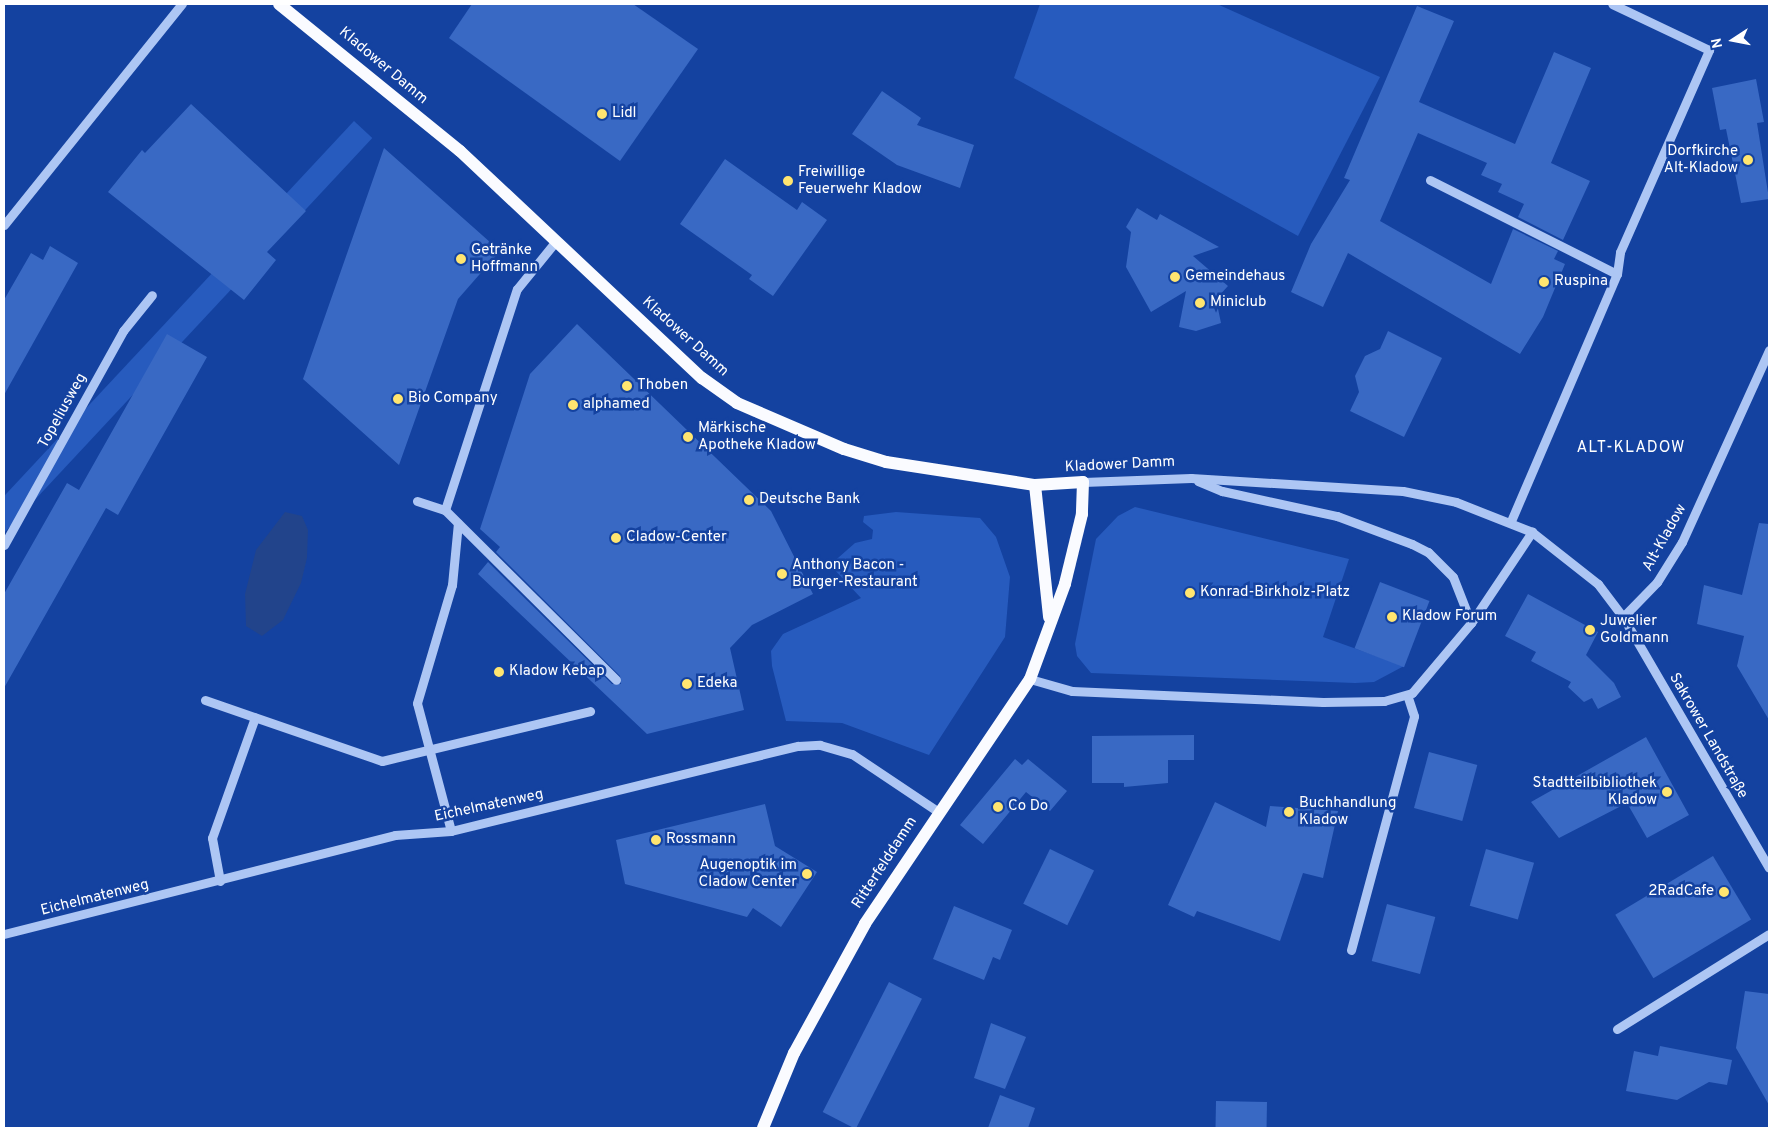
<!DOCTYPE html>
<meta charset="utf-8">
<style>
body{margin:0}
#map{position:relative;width:1773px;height:1132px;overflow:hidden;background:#1442a0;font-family:Overpass,sans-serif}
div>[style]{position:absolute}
.green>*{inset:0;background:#275bbe;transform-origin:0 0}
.water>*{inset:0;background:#22448b}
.building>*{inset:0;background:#3969c4;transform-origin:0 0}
.minor>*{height:9px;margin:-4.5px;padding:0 4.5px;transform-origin:4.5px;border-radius:4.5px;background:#adc6f4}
.major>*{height:12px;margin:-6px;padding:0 6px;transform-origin:6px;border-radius:6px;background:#fafbff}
.dots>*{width:14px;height:14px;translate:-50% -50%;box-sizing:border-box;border:2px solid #1442a0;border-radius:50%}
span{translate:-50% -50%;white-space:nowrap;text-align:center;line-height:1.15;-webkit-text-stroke:5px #1442a0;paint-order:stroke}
.street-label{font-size:15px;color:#fff}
.poi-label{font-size:15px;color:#fff}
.left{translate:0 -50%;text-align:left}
.right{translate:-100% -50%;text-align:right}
.neighbourhood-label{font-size:16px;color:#fff;letter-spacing:1px}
.frame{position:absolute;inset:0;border:5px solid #fff;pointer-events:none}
.north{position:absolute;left:1708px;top:15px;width:50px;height:50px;-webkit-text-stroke:4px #1442a0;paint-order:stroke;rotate:259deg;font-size:14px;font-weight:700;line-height:20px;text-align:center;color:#fff}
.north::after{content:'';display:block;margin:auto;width:18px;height:22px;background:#fff;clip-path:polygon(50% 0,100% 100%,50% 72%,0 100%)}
</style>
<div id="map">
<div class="green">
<i style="clip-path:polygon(1040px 4px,1217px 4px,1380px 77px,1298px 236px,1014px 78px)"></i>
<i style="left:354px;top:121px;width:25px;height:820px;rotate:43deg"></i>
<i style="clip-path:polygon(1135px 507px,1349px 559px,1323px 637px,1404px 666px,1374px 682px,1355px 683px,1091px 673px,1077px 656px,1075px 644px,1096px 539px,1118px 516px)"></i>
<i style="clip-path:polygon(896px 512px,980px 518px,996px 537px,1010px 577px,1005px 637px,929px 755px,842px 723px,786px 721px,772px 666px,771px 651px,783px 634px,861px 598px,830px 565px,855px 543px,872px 539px,873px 530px,863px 522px,864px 516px)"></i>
</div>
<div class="water">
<i style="clip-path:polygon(285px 512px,302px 516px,308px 530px,307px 558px,301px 583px,283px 620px,262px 636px,246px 626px,245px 594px,256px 550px)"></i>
</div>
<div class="building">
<i style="clip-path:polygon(472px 4px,633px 4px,698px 49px,620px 161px,449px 38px)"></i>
<i style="clip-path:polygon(1417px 6px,1454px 21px,1419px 102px,1515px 144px,1554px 52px,1591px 68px,1551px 163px,1590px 181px,1563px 240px,1518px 217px,1524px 204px,1498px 192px,1502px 184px,1481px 175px,1487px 163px,1418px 133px,1380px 221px,1491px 284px,1513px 229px,1558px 251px,1554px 259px,1565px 264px,1543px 317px,1520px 354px,1348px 253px,1323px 307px,1291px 292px,1311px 244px,1350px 180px,1344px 178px)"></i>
<i style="clip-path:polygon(1756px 79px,1764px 122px,1757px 123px,1769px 199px,1741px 203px,1726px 129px,1720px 130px,1712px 88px)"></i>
<i style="clip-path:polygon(882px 91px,921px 118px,917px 125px,974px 145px,960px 188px,897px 165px,852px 134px)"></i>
<i style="clip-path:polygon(191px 104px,306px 211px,267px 252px,276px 260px,244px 300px,108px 192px,142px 150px,145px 153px)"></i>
<i style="clip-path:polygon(384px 148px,500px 251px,458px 299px,399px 465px,303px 379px)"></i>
<i style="clip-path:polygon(725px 159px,797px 210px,802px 202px,827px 220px,773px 296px,749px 279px,752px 275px,680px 224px)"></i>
<i style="clip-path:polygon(1137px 208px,1157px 220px,1160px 214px,1219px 247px,1193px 256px,1228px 286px,1216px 299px,1221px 323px,1196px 331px,1179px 327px,1186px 291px,1151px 312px,1126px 267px,1131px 232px,1126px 227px)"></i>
<i style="clip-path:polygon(50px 246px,78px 263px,4px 395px,4px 300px,31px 253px,43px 260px)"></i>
<i style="clip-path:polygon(577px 324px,771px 511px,813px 594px,752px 625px,730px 648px,744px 710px,647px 734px,478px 574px,488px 562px,612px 684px,621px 684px,620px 676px,496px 552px,500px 547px,480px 529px,530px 374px)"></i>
<i style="clip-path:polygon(1388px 331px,1442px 358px,1404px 437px,1350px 411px,1359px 392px,1355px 376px,1365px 356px,1380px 349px)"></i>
<i style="clip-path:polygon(167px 334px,207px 357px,118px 515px,106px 508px,4px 688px,4px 594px,67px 483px,79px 490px)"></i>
<i style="clip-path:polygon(1759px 523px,1769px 524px,1769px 720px,1737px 666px,1744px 636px,1697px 624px,1704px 585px,1742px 595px)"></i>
<i style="left:1380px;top:582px;width:53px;height:71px;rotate:21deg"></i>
<i style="clip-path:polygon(1528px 594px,1598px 632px,1586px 655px,1614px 683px,1621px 697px,1598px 709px,1592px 698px,1584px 702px,1568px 687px,1571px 682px,1531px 661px,1536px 652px,1505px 636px)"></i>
<i style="clip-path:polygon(1194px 735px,1194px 760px,1168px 760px,1168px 783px,1124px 787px,1124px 783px,1092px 783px,1092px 736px)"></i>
<i style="clip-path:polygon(1646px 737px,1689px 815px,1647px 838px,1627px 803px,1559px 838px,1531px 802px)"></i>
<i style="left:1429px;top:752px;width:50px;height:58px;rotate:15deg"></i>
<i style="clip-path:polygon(1015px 759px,1022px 765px,1028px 759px,1067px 791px,1050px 811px,1026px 792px,983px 844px,960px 825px)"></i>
<i style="clip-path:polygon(1215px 802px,1266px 827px,1270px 806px,1338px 811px,1323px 878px,1303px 873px,1280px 941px,1197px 911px,1194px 917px,1168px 905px)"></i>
<i style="clip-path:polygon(765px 804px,775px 846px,817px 872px,781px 927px,753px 908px,747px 917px,625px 884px,616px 840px)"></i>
<i style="left:1050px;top:849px;width:49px;height:61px;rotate:26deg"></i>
<i style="left:1486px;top:849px;width:50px;height:59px;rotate:16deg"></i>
<i style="left:1713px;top:856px;width:74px;height:114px;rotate:59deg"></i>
<i style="left:1387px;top:904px;width:50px;height:59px;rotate:15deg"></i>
<i style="clip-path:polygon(954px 906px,1012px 930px,1000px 960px,993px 957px,984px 980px,933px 959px)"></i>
<i style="left:889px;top:982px;width:37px;height:146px;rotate:27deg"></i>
<i style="clip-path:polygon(1745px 991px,1769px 994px,1769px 1105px,1736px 1048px)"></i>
<i style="clip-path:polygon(991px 1023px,1026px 1037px,1005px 1089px,974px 1078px)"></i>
<i style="clip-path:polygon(1660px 1046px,1732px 1060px,1727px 1085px,1709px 1082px,1677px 1100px,1626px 1091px,1634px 1051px,1658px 1056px)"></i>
<i style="clip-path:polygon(1000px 1095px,1035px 1108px,1028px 1128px,988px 1128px)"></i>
<i style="left:1216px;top:1101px;width:51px;height:27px;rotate:1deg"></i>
</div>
<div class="minor">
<i style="left:1430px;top:180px;width:209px;rotate:26.7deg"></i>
<i style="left:4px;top:225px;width:284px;rotate:-51.2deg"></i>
<i style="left:1198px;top:481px;width:26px;rotate:23deg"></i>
<i style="left:1222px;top:491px;width:118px;rotate:12.3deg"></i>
<i style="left:1337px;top:516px;width:80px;rotate:20.5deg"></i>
<i style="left:1412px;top:544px;width:18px;rotate:27deg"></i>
<i style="left:1428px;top:552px;width:35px;rotate:45deg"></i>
<i style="left:1453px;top:577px;width:49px;rotate:68.6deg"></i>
<i style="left:1083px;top:482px;width:108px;rotate:-2.1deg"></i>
<i style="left:1191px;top:478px;width:212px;rotate:3.5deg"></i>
<i style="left:1403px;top:491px;width:54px;rotate:11.7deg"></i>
<i style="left:1456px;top:502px;width:82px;rotate:21.5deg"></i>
<i style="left:1532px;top:532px;width:84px;rotate:38.2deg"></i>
<i style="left:1598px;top:584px;width:41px;rotate:52.9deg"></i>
<i style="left:1623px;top:617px;width:290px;rotate:59.8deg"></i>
<i style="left:417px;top:501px;width:29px;rotate:18deg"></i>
<i style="left:445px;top:510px;width:241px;rotate:44.8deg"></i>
<i style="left:445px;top:510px;width:232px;rotate:-72deg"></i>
<i style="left:517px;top:289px;width:62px;rotate:-50.9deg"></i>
<i style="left:1511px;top:521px;width:269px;rotate:-66.8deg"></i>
<i style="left:1617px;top:274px;width:22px;rotate:-82deg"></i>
<i style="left:1620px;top:252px;width:221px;rotate:-66.2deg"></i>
<i style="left:1709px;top:50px;width:107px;rotate:-154.6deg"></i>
<i style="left:4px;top:545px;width:245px;rotate:-60.9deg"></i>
<i style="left:123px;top:331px;width:46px;rotate:-51.1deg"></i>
<i style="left:1623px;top:617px;width:49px;rotate:-45.8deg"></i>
<i style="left:1657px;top:582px;width:47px;rotate:-58deg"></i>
<i style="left:1682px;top:542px;width:211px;rotate:-65.6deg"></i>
<i style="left:1030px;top:679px;width:44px;rotate:15.9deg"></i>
<i style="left:1072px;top:691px;width:251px;rotate:2.5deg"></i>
<i style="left:1323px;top:702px;width:61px;rotate:-0.9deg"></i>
<i style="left:1384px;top:701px;width:29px;rotate:-16deg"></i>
<i style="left:1412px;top:693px;width:92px;rotate:-49.9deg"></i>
<i style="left:1471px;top:623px;width:110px;rotate:-56.2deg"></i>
<i style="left:205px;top:700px;width:187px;rotate:19deg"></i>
<i style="left:382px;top:761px;width:214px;rotate:-13.5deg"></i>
<i style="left:451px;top:831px;width:132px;rotate:-104.9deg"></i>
<i style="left:417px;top:703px;width:123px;rotate:-73.5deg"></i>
<i style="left:452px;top:585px;width:62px;rotate:-84.5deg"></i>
<i style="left:220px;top:881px;width:44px;rotate:-100.5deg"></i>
<i style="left:212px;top:838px;width:128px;rotate:-70.4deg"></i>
<i style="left:4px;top:934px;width:403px;rotate:-14.2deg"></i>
<i style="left:395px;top:835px;width:56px;rotate:-4.1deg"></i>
<i style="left:451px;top:831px;width:357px;rotate:-13.8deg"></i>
<i style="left:798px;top:746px;width:22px;rotate:-3deg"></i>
<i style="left:820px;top:745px;width:33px;rotate:16deg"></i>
<i style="left:852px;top:754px;width:102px;rotate:33.8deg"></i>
<i style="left:1351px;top:950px;width:242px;rotate:-74.9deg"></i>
<i style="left:1414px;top:716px;width:22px;rotate:-108deg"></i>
<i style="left:1617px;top:1029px;width:179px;rotate:-32deg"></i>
</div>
<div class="major">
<i style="left:279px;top:4px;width:233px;rotate:39.1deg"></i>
<i style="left:460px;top:151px;width:332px;rotate:43.2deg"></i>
<i style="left:702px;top:378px;width:43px;rotate:35.5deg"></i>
<i style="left:737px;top:403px;width:116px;rotate:23.3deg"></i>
<i style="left:844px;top:449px;width:44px;rotate:17.2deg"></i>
<i style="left:886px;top:462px;width:151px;rotate:8.8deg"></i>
<i style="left:1035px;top:485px;width:48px;rotate:-3.6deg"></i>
<i style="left:1083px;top:482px;width:32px;rotate:92deg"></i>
<i style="left:1082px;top:514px;width:72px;rotate:103.7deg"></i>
<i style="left:1065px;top:584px;width:101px;rotate:110.2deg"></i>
<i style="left:1030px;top:679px;width:295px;rotate:124deg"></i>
<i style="left:865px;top:924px;width:147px;rotate:118.8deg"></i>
<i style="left:794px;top:1053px;width:81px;rotate:112.5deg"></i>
<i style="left:1035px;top:485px;width:133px;rotate:83.9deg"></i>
</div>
<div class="dots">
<i style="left:602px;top:114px;background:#ffe570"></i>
<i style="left:1748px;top:160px;background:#ffe570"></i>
<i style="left:788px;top:181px;background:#ffe570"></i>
<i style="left:461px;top:259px;background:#ffe570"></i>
<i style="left:1175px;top:277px;background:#ffe570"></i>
<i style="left:1544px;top:282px;background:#ffe570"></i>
<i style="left:1200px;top:303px;background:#ffe570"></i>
<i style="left:627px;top:386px;background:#ffe570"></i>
<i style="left:398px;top:399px;background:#ffe570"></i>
<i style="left:573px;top:405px;background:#ffe570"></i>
<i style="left:688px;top:437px;background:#ffe570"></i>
<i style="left:749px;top:500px;background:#ffe570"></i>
<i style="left:616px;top:538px;background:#ffe570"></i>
<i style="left:782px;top:574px;background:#ffe570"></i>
<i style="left:1190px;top:593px;background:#ffe570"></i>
<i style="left:1392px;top:617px;background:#ffe570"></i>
<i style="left:1590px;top:630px;background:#ffe570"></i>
<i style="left:499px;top:672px;background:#ffe570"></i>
<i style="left:687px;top:684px;background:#ffe570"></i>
<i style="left:1667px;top:792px;background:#ffe570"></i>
<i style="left:998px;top:807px;background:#ffe570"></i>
<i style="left:1289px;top:812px;background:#ffe570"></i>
<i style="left:656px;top:840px;background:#ffe570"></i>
<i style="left:807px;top:874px;background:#ffe570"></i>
<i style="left:1724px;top:892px;background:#ffe570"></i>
</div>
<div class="street-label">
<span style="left:383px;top:66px;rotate:40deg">Kladower Damm</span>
<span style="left:685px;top:337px;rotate:42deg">Kladower Damm</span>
<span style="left:63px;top:411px;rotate:-61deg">Topeliusweg</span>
<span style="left:1120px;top:465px;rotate:-3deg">Kladower Damm</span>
<span style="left:1665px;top:538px;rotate:-61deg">Alt-Kladow</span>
<span style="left:1708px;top:736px;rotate:60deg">Sakrower Landstraße</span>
<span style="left:489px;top:806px;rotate:-12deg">Eichelmatenweg</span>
<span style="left:885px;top:863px;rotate:-57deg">Ritterfelddamm</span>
<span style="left:95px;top:898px;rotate:-14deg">Eichelmatenweg</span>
</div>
<div class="poi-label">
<span class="left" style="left:612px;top:114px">Lidl</span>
<span class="right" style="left:1738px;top:160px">Dorfkirche<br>Alt-Kladow</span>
<span class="left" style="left:798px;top:181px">Freiwillige<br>Feuerwehr Kladow</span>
<span class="left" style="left:471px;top:259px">Getränke<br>Hoffmann</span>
<span class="left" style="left:1185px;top:277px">Gemeindehaus</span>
<span class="left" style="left:1554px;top:282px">Ruspina</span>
<span class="left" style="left:1210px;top:303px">Miniclub</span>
<span class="left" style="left:637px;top:386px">Thoben</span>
<span class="left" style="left:408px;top:399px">Bio Company</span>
<span class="left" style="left:583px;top:405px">alphamed</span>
<span class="left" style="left:698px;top:437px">Märkische<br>Apotheke Kladow</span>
<span class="left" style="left:759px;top:500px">Deutsche Bank</span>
<span class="left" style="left:626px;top:538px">Cladow-Center</span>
<span class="left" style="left:792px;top:574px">Anthony Bacon -<br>Burger-Restaurant</span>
<span class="left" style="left:1200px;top:593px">Konrad-Birkholz-Platz</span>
<span class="left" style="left:1402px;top:617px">Kladow Forum</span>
<span class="left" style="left:1600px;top:630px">Juwelier<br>Goldmann</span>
<span class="left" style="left:509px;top:672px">Kladow Kebap</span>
<span class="left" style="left:697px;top:684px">Edeka</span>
<span class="right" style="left:1657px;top:792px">Stadtteilbibliothek<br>Kladow</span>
<span class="left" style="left:1299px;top:812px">Buchhandlung<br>Kladow</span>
<span class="left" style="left:1008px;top:807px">Co Do</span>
<span class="left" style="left:666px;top:840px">Rossmann</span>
<span class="right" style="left:797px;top:874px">Augenoptik im<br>Cladow Center</span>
<span class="right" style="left:1714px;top:892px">2RadCafe</span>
</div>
<div class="neighbourhood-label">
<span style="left:1631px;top:448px">ALT-KLADOW</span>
</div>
<div class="frame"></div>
<div class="north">N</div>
</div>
